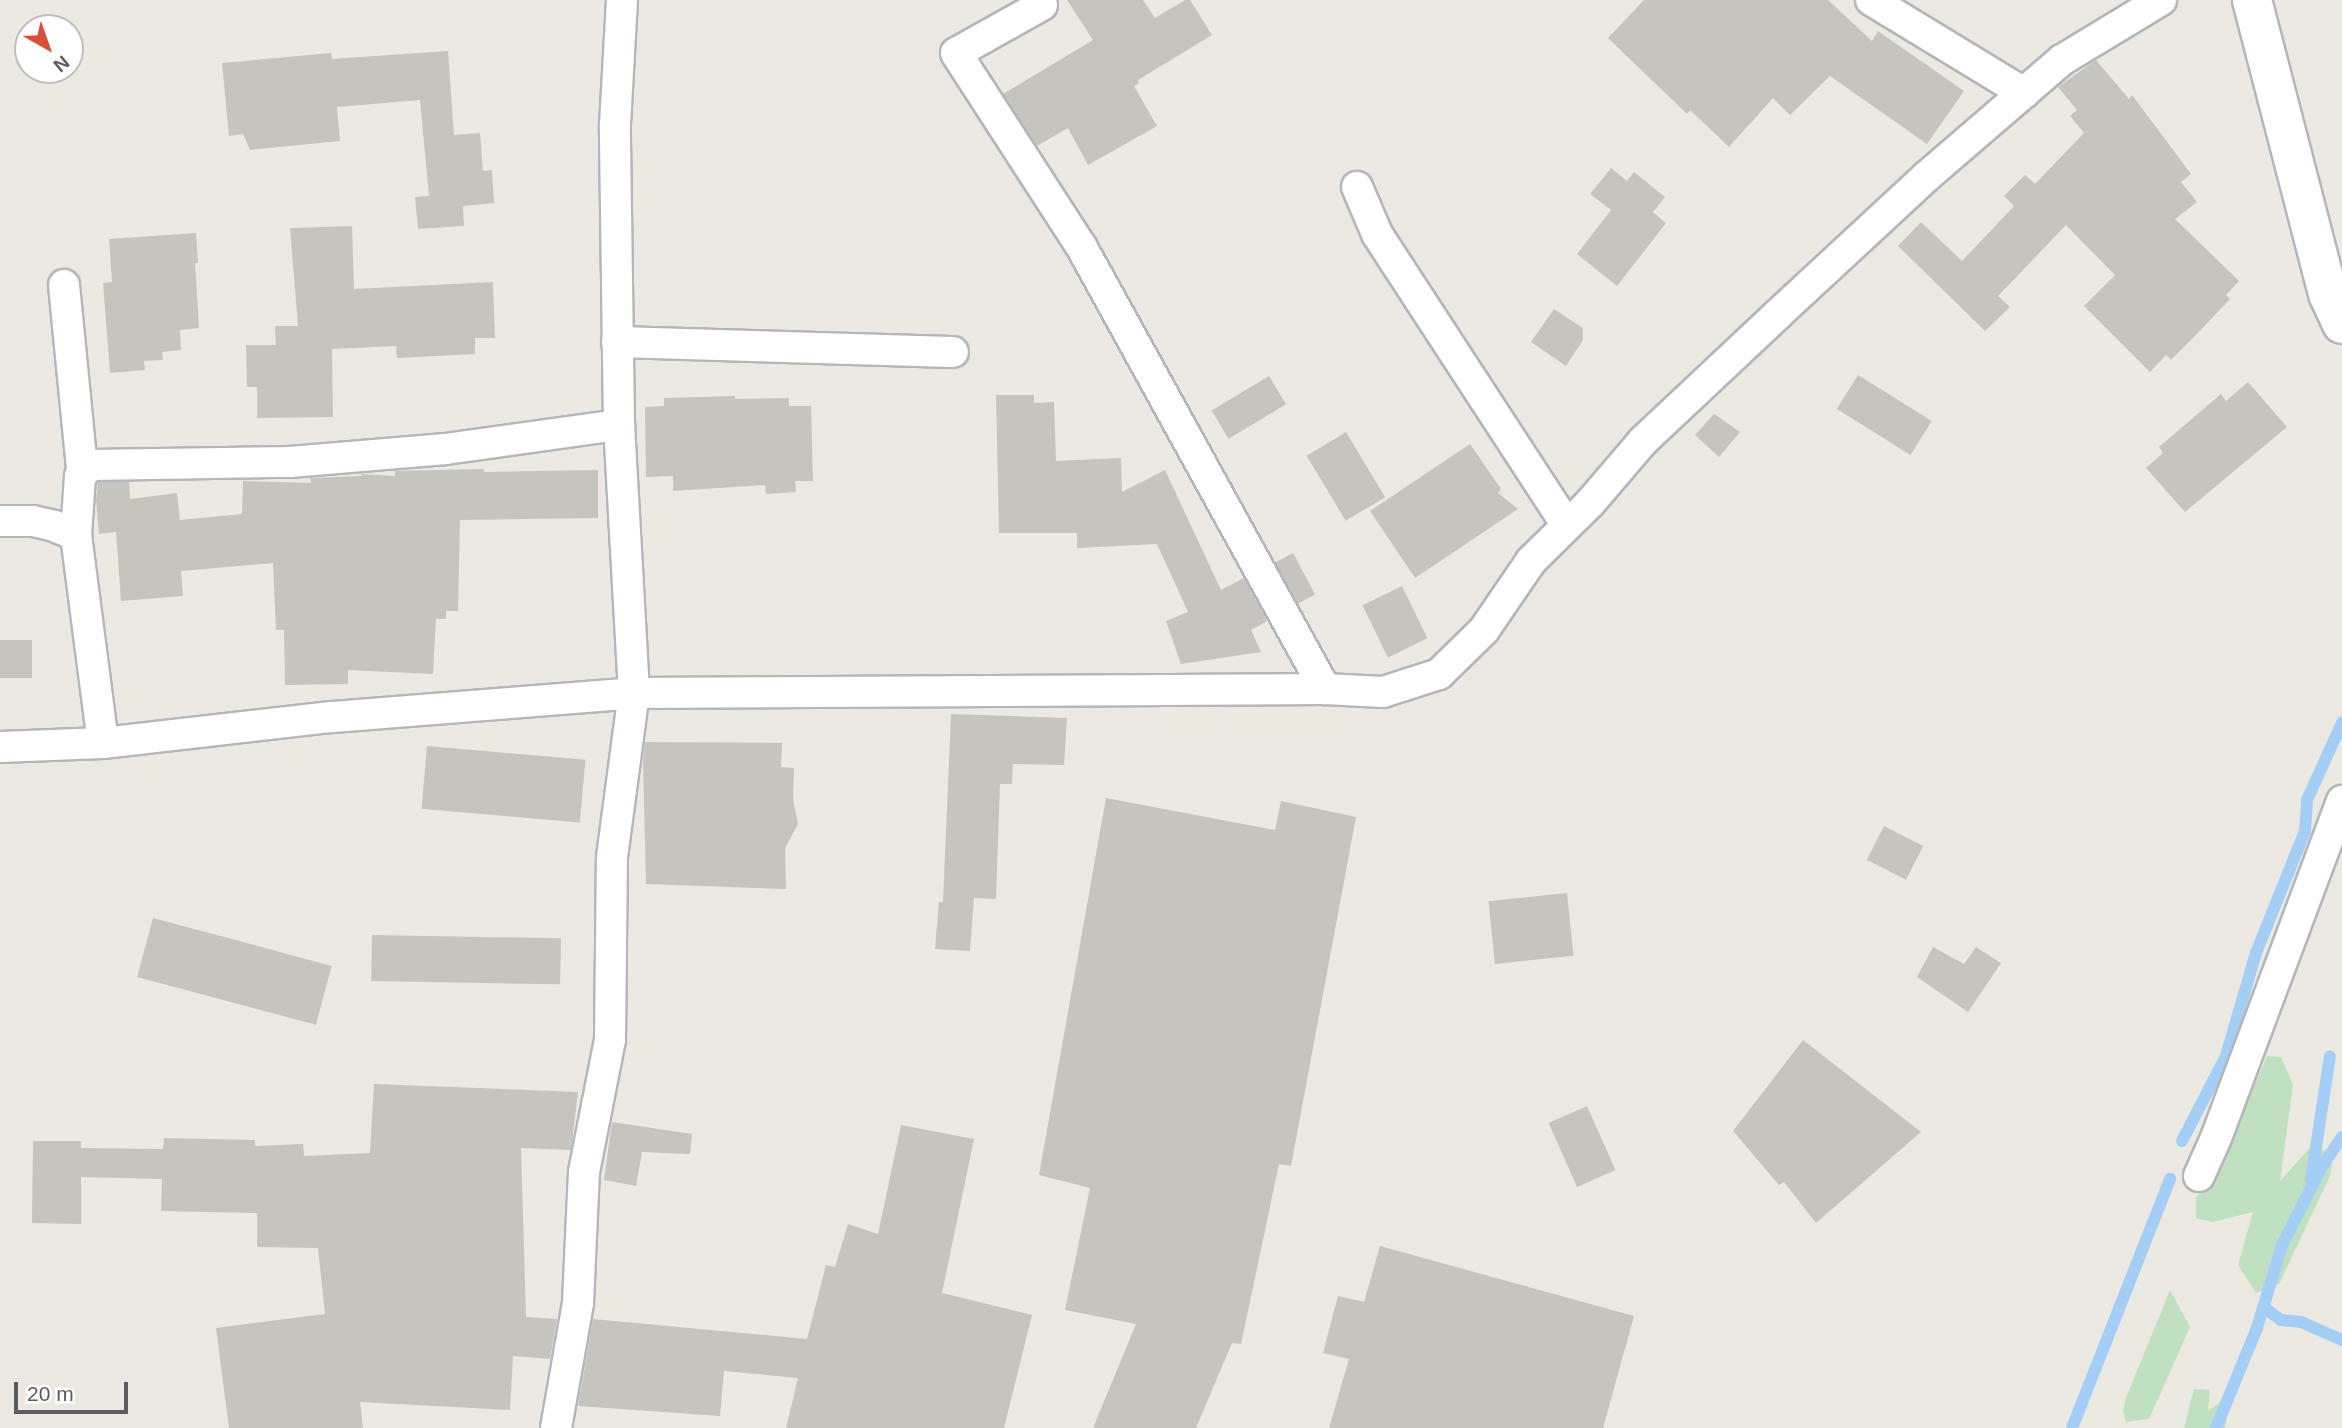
<!DOCTYPE html>
<style>
body{margin:0}
#map{position:relative;width:2342px;height:1428px;overflow:hidden;background:#ebe9e1;font-family:Helvetica,sans-serif}
div>[style]{position:absolute}
.green>*{inset:0;background:#bfe0c1}
.stream>*{height:12px;margin:-6px;padding:0 6px;transform-origin:6px;border-radius:6px;background:#a5cef6}
.building>*{inset:0;background:#c6c4be;transform-origin:0 0}
.roads{filter:drop-shadow(2px 0 #b3b6ba) drop-shadow(-2px 0 #b3b6ba) drop-shadow(0 2px #b3b6ba) drop-shadow(0 -2px #b3b6ba)}
.street>*{height:30px;margin:-15px;padding:0 15px;transform-origin:15px;border-radius:15px;background:#fff}
.secondary>*{height:38px;margin:-19px;padding:0 19px;transform-origin:19px;border-radius:19px;background:#fff}
span{translate:-50% -50%;white-space:nowrap;text-align:center;line-height:1.15;-webkit-text-stroke:7px #fff;paint-order:stroke}
.north{position:absolute;left:14px;top:14px;width:70px;height:70px;box-sizing:border-box;background:#fff;border:2px solid #bdbebf;border-radius:50%;rotate:140deg;font-size:19px;font-weight:700;line-height:28px;text-align:center;color:#595c60}
.north::after{content:'';display:block;margin:auto;width:24px;height:32px;background:#d7503a;clip-path:polygon(50% 0,100% 100%,50% 72%,0 100%)}
.scale{position:absolute;left:14px;top:1382px;width:114px;height:32px;box-sizing:border-box;border:4px solid #595c60;border-top:0;padding-left:9px;font-size:21px;line-height:24px;white-space:nowrap;color:#595c60;-webkit-text-stroke:5px #fff;paint-order:stroke}
</style>
<div id="map">
<div class="green">
<i style="clip-path:polygon(2267px 1056px,2281px 1057px,2293px 1085px,2280px 1181px,2309px 1149px,2334px 1152px,2330px 1176px,2279px 1284px,2256px 1293px,2238px 1265px,2253px 1212px,2213px 1222px,2196px 1218px,2196px 1198px,2229px 1147px)"></i>
<i style="clip-path:polygon(2170px 1290px,2190px 1327px,2149px 1419px,2126px 1422px,2123px 1410px,2126px 1398px)"></i>
<i style="clip-path:polygon(2194px 1389px,2210px 1390px,2208px 1411px,2223px 1400px,2230px 1403px,2225px 1428px,2184px 1428px)"></i>
</div>
<div class="stream">
<i style="left:2182px;top:1141px;width:96px;rotate:-62.6deg"></i>
<i style="left:2226px;top:1056px;width:107px;rotate:-73.8deg"></i>
<i style="left:2256px;top:953px;width:131px;rotate:-68.1deg"></i>
<i style="left:2305px;top:831px;width:31px;rotate:-86deg"></i>
<i style="left:2307px;top:800px;width:85px;rotate:-65.6deg"></i>
<i style="left:2311px;top:1180px;width:125px;rotate:-81.3deg"></i>
<i style="left:2263px;top:1307px;width:22px;rotate:36deg"></i>
<i style="left:2281px;top:1320px;width:20px;rotate:6deg"></i>
<i style="left:2301px;top:1322px;width:45px;rotate:23.7deg"></i>
<i style="left:2072px;top:1428px;width:268px;rotate:-68.5deg"></i>
<i style="left:2216px;top:1428px;width:108px;rotate:-67.7deg"></i>
<i style="left:2257px;top:1328px;width:87px;rotate:-73.2deg"></i>
<i style="left:2282px;top:1245px;width:90px;rotate:-62.9deg"></i>
<i style="left:2323px;top:1165px;width:34px;rotate:-56deg"></i>
</div>
<div class="building">
<i style="clip-path:polygon(1067px 0,1143px 0,1155px 18px,1185px 0,1190px 0,1212px 35px,1138px 80px,1139px 83px,1134px 86px,1157px 126px,1088px 165px,1068px 128px,1037px 146px,1003px 94px,1093px 40px)"></i>
<i style="clip-path:polygon(1644px 0,1828px 0,1872px 41px,1878px 31px,1964px 91px,1927px 144px,1830px 76px,1790px 115px,1773px 98px,1729px 147px,1690px 110px,1687px 114px,1608px 38px)"></i>
<i style="clip-path:polygon(448px 51px,454px 135px,480px 133px,483px 171px,492px 170px,494px 203px,463px 206px,464px 226px,418px 229px,415px 197px,429px 196px,420px 100px,337px 107px,340px 141px,250px 150px,243px 134px,229px 136px,222px 63px,331px 53px,332px 59px)"></i>
<i style="clip-path:polygon(2096px 60px,2129px 99px,2132px 95px,2191px 174px,2181px 182px,2197px 202px,2175px 219px,2239px 281px,2226px 295px,2230px 299px,2196px 335px,2171px 360px,2166px 355px,2150px 372px,2084px 306px,2115px 275px,2066px 225px,1998px 296px,2010px 307px,1985px 331px,1898px 246px,1921px 222px,1962px 261px,2014px 206px,2004px 196px,2025px 175px,2035px 184px,2084px 133px,2070px 116px,2077px 110px,2058px 87px)"></i>
<i style="clip-path:polygon(1611px 168px,1627px 181px,1634px 172px,1665px 197px,1653px 212px,1666px 223px,1617px 286px,1577px 254px,1611px 210px,1590px 194px)"></i>
<i style="clip-path:polygon(352px 226px,354px 289px,493px 282px,495px 338px,475px 338px,475px 354px,397px 358px,396px 346px,332px 349px,333px 417px,257px 418px,257px 387px,247px 387px,246px 345px,276px 345px,275px 326px,298px 326px,290px 228px)"></i>
<i style="clip-path:polygon(196px 233px,198px 263px,195px 263px,199px 328px,180px 330px,181px 350px,162px 352px,163px 360px,144px 361px,145px 370px,110px 373px,103px 283px,112px 282px,109px 239px)"></i>
<i style="clip-path:polygon(1554px 309px,1583px 328px,1583px 340px,1566px 366px,1531px 342px)"></i>
<i style="left:1858px;top:375px;width:87px;height:40px;rotate:32deg"></i>
<i style="left:1269px;top:376px;width:33px;height:67px;rotate:59deg"></i>
<i style="clip-path:polygon(2248px 382px,2287px 427px,2185px 512px,2146px 468px,2163px 453px,2159px 447px,2221px 394px,2226px 401px)"></i>
<i style="clip-path:polygon(996px 395px,1034px 395px,1034px 403px,1054px 402px,1056px 461px,1121px 458px,1122px 492px,1165px 470px,1221px 590px,1244px 578px,1267px 621px,1251px 630px,1261px 652px,1181px 664px,1166px 621px,1188px 612px,1157px 544px,1077px 548px,1077px 533px,999px 533px)"></i>
<i style="clip-path:polygon(735px 396px,735px 399px,789px 398px,789px 406px,811px 406px,813px 481px,795px 481px,796px 492px,766px 494px,765px 485px,673px 491px,673px 476px,646px 477px,645px 407px,664px 406px,664px 398px)"></i>
<i style="clip-path:polygon(1714px 414px,1740px 432px,1719px 457px,1695px 435px)"></i>
<i style="left:1346px;top:432px;width:76px;height:46px;rotate:59deg"></i>
<i style="clip-path:polygon(1470px 444px,1501px 489px,1498px 493px,1518px 509px,1415px 578px,1370px 511px)"></i>
<i style="clip-path:polygon(484px 469px,484px 472px,598px 470px,598px 518px,460px 520px,458px 611px,446px 611px,446px 619px,436px 619px,433px 674px,348px 670px,348px 684px,285px 685px,284px 630px,276px 630px,273px 563px,181px 571px,183px 596px,121px 601px,116px 532px,99px 534px,96px 500px,98px 482px,129px 482px,130px 499px,177px 493px,180px 520px,242px 514px,243px 481px,311px 483px,310px 478px,361px 476px,362px 474px,395px 476px,395px 471px)"></i>
<i style="left:1293px;top:553px;width:47px;height:20px;rotate:62deg"></i>
<i style="left:1402px;top:586px;width:58px;height:44px;rotate:64deg"></i>
<i style="left:0;top:640px;width:32px;height:38px"></i>
<i style="clip-path:polygon(951px 714px,1067px 718px,1064px 765px,1013px 764px,1012px 784px,1000px 784px,996px 899px,974px 898px,970px 951px,935px 949px,939px 902px,943px 902px)"></i>
<i style="clip-path:polygon(645px 742px,782px 743px,781px 767px,794px 768px,793px 799px,798px 824px,785px 848px,786px 889px,646px 884px,643px 761px)"></i>
<i style="left:427px;top:746px;width:159px;height:63px;rotate:5deg"></i>
<i style="clip-path:polygon(1106px 798px,1275px 830px,1281px 801px,1356px 817px,1291px 1166px,1279px 1164px,1241px 1344px,1232px 1343px,1196px 1428px,1093px 1428px,1136px 1324px,1065px 1310px,1090px 1188px,1039px 1175px)"></i>
<i style="left:1884px;top:826px;width:44px;height:38px;rotate:27deg"></i>
<i style="left:1567px;top:893px;width:63px;height:79px;rotate:84deg"></i>
<i style="left:153px;top:918px;width:185px;height:61px;rotate:15deg"></i>
<i style="left:372px;top:935px;width:189px;height:46px;rotate:1deg"></i>
<i style="clip-path:polygon(1933px 947px,1964px 964px,1976px 947px,2001px 963px,1968px 1012px,1917px 977px)"></i>
<i style="clip-path:polygon(1803px 1040px,1921px 1132px,1816px 1223px,1784px 1182px,1779px 1185px,1733px 1131px)"></i>
<i style="clip-path:polygon(374px 1084px,578px 1092px,571px 1150px,521px 1148px,526px 1317px,557px 1319px,550px 1359px,513px 1356px,510px 1410px,360px 1402px,363px 1428px,229px 1428px,216px 1328px,325px 1314px,318px 1248px,257px 1247px,257px 1213px,161px 1211px,162px 1179px,81px 1177px,81px 1224px,32px 1223px,33px 1141px,81px 1141px,81px 1148px,163px 1149px,164px 1138px,255px 1140px,255px 1146px,303px 1144px,304px 1156px,370px 1153px)"></i>
<i style="left:1587px;top:1106px;width:70px;height:42px;rotate:66deg"></i>
<i style="clip-path:polygon(612px 1122px,692px 1134px,690px 1154px,642px 1152px,636px 1186px,604px 1180px)"></i>
<i style="clip-path:polygon(901px 1125px,974px 1139px,942px 1293px,1032px 1315px,1004px 1428px,786px 1428px,798px 1378px,724px 1371px,720px 1416px,578px 1406px,593px 1319px,807px 1339px,826px 1265px,835px 1267px,848px 1224px,878px 1234px)"></i>
<i style="clip-path:polygon(1380px 1246px,1634px 1316px,1603px 1428px,1329px 1428px,1349px 1359px,1323px 1353px,1338px 1296px,1364px 1302px)"></i>
</div>
<div class="roads">
<div class="street">
<i style="left:1871px;top:0;width:179px;rotate:31.3deg"></i>
<i style="left:1042px;top:5px;width:98px;rotate:150.8deg"></i>
<i style="left:956px;top:53px;width:230px;rotate:57.1deg"></i>
<i style="left:1081px;top:246px;width:506px;rotate:61.15deg"></i>
<i style="left:1357px;top:187px;width:51px;rotate:66.9deg"></i>
<i style="left:1377px;top:234px;width:346px;rotate:56.9deg"></i>
<i style="left:64px;top:285px;width:186px;rotate:84.4deg"></i>
<i style="left:617px;top:342px;width:336px;rotate:1.7deg"></i>
<i style="left:0;top:521px;width:33px"></i>
<i style="left:33px;top:521px;width:22px;rotate:13deg"></i>
<i style="left:54px;top:526px;width:24px;rotate:22deg"></i>
<i style="left:103px;top:743px;width:210px;rotate:-97.4deg"></i>
<i style="left:76px;top:535px;width:59px;rotate:-86.1deg"></i>
<i style="left:80px;top:476px;width:16px;rotate:-45deg"></i>
<i style="left:91px;top:465px;width:199px;rotate:-0.9deg"></i>
<i style="left:290px;top:462px;width:156px;rotate:-4.8deg"></i>
<i style="left:445px;top:449px;width:176px;rotate:-7.9deg"></i>
<i style="left:0;top:747px;width:103px;rotate:-2.2deg"></i>
<i style="left:103px;top:743px;width:230px;rotate:-6.5deg"></i>
<i style="left:332px;top:717px;width:303px;rotate:-4.5deg"></i>
<i style="left:634px;top:693px;width:691px;rotate:-0.33deg"></i>
<i style="left:1325px;top:689px;width:58px;rotate:3deg"></i>
<i style="left:1383px;top:692px;width:59px;rotate:-17.8deg"></i>
<i style="left:1439px;top:674px;width:63px;rotate:-44.4deg"></i>
<i style="left:1484px;top:630px;width:83px;rotate:-55.7deg"></i>
<i style="left:1531px;top:561px;width:83px;rotate:-44.5deg"></i>
<i style="left:1590px;top:503px;width:82px;rotate:-49.5deg"></i>
<i style="left:1643px;top:441px;width:184px;rotate:-43.2deg"></i>
<i style="left:1777px;top:315px;width:205px;rotate:-42.8deg"></i>
<i style="left:1927px;top:176px;width:178px;rotate:-40.7deg"></i>
<i style="left:2062px;top:60px;width:116px;rotate:-31.2deg"></i>
<i style="left:2199px;top:1176px;width:42px;rotate:-65.9deg"></i>
<i style="left:2216px;top:1138px;width:360px;rotate:-69.5deg"></i>
<i style="left:556px;top:1428px;width:127px;rotate:-80deg"></i>
<i style="left:578px;top:1303px;width:131px;rotate:-87.4deg"></i>
<i style="left:584px;top:1172px;width:135px;rotate:-78.9deg"></i>
<i style="left:610px;top:1040px;width:183px;rotate:-89.4deg"></i>
<i style="left:612px;top:857px;width:165px;rotate:-82.4deg"></i>
<i style="left:634px;top:693px;width:268px;rotate:-93.2deg"></i>
<i style="left:619px;top:425px;width:300px;rotate:-90.8deg"></i>
<i style="left:615px;top:125px;width:125px;rotate:-86.8deg"></i>
</div>
<div class="secondary">
<i style="left:2252px;top:0;width:304px;rotate:75.5deg"></i>
<i style="left:2328px;top:294px;width:33px;rotate:65deg"></i>
</div>
</div>
<div class="north">N</div>
<div class="scale">20 m</div>
</div>
